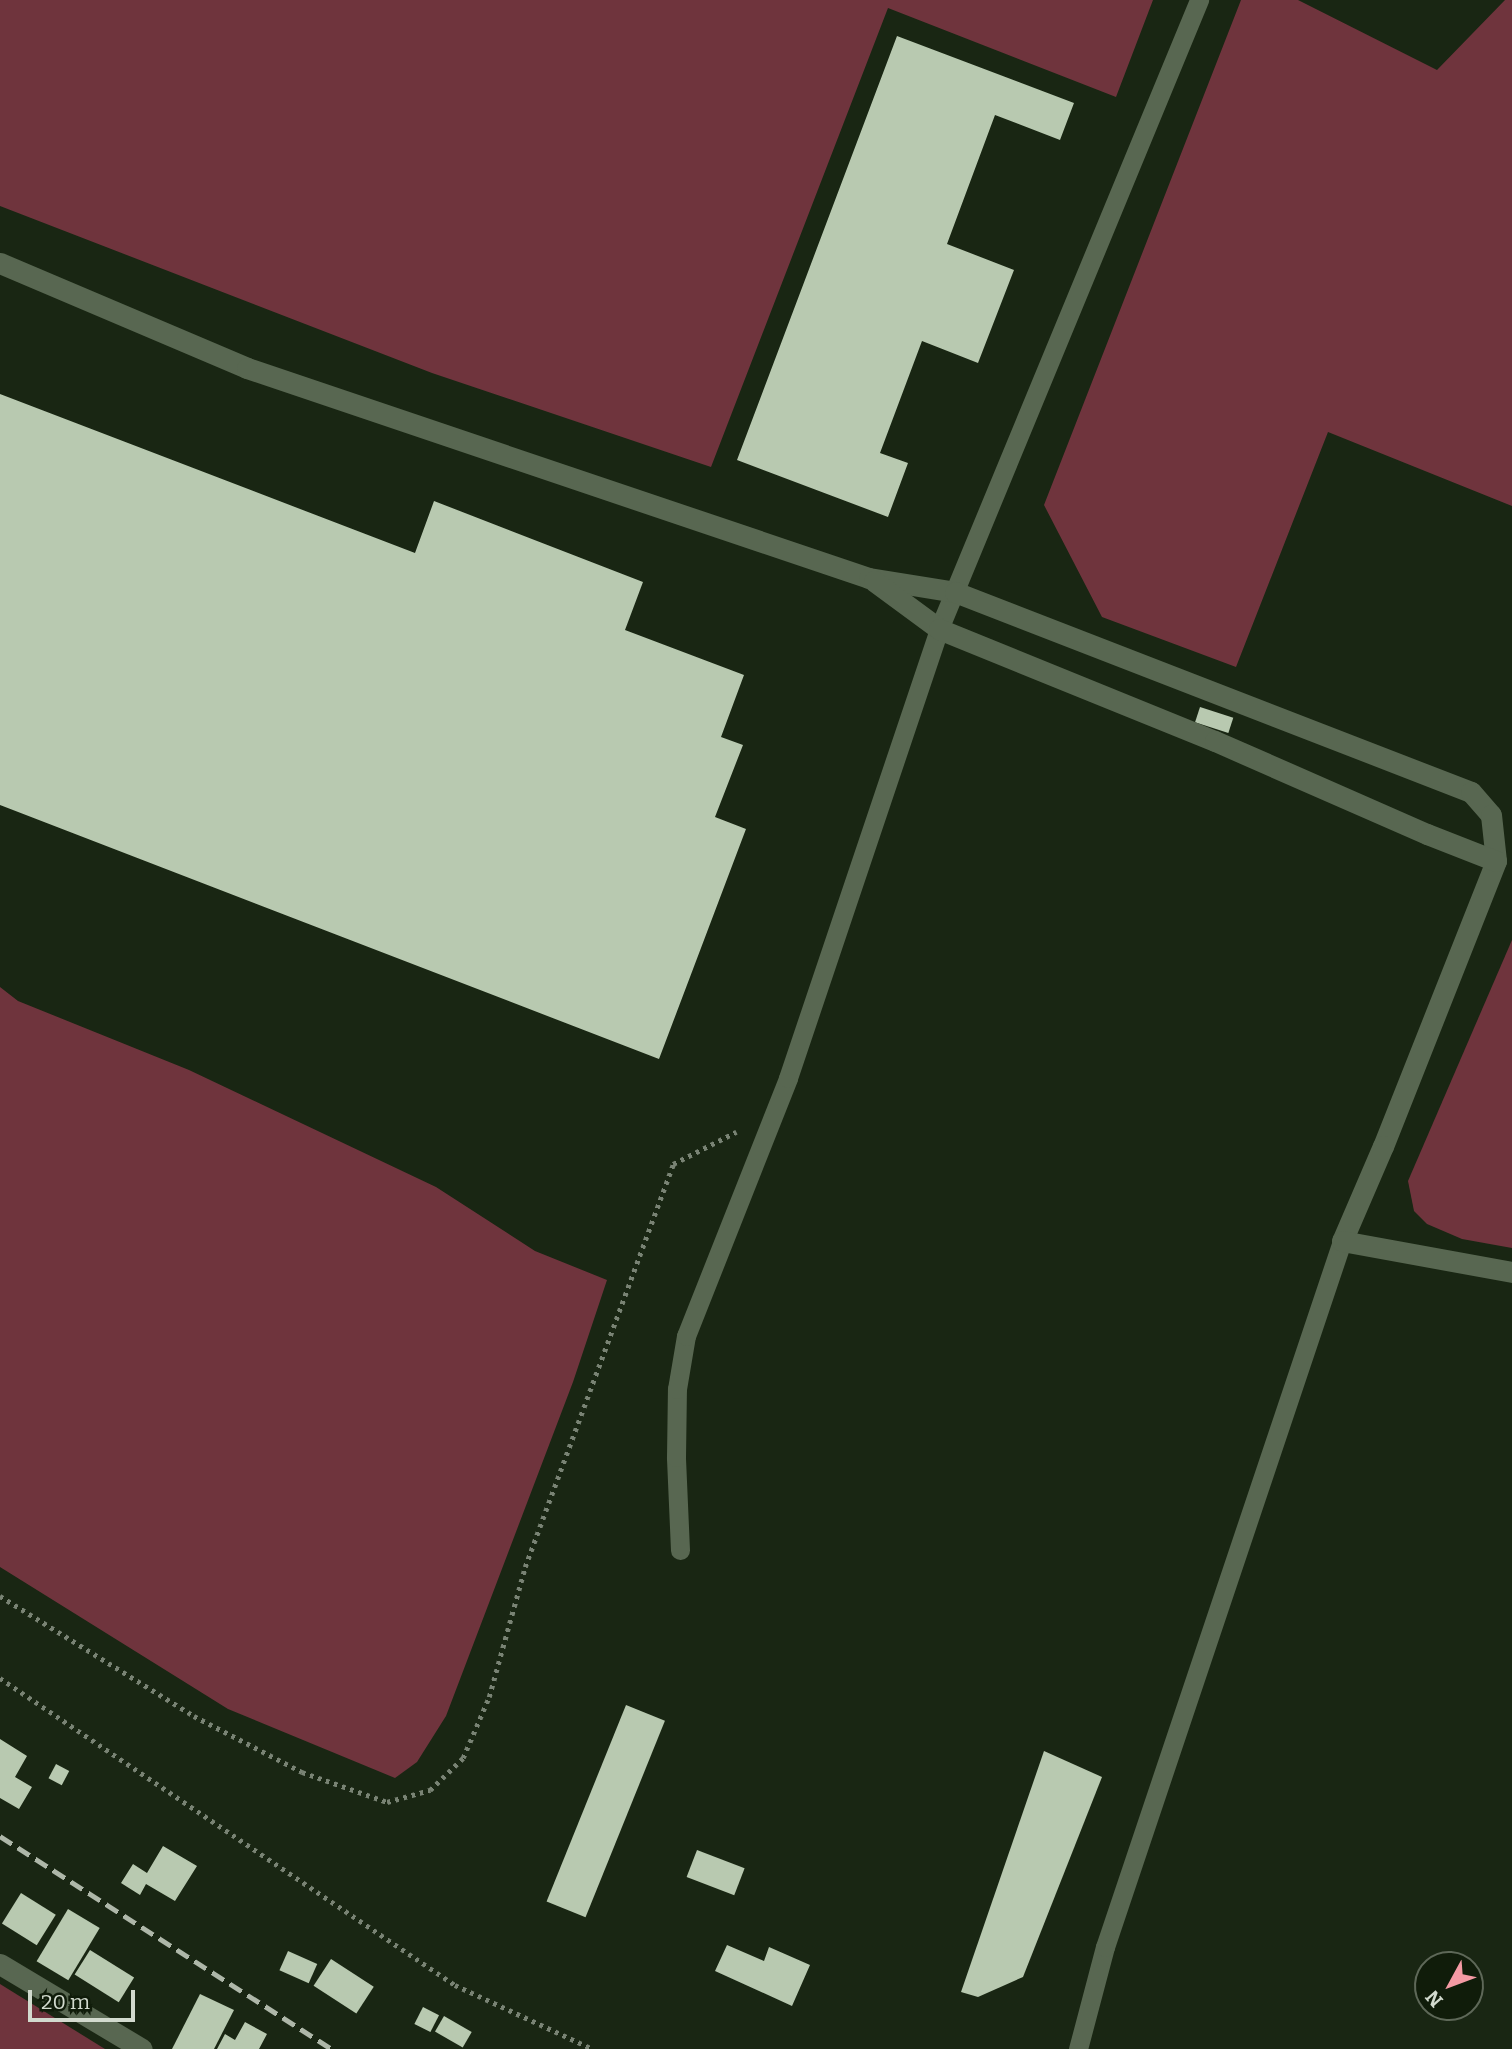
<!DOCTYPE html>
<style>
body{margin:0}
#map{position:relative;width:1512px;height:2049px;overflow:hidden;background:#192613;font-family:Bitter,serif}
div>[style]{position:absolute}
.green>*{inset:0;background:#6f343d}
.building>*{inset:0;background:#b8c9b0;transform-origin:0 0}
.path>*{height:4.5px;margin-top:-2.25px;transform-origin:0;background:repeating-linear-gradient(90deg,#798374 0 3.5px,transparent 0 8.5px)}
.lane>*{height:19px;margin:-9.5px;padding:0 9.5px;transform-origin:9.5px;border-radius:9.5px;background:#586751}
.street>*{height:21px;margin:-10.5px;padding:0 10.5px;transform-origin:10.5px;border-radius:10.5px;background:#586751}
.rail>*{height:5px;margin-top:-2.5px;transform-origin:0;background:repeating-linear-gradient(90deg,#aeb7a9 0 14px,transparent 0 21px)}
span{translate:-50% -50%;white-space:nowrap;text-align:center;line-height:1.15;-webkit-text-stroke:7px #101c0a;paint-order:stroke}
.north{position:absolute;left:1414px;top:1951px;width:70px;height:70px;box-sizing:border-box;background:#101c0a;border:2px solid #5e6858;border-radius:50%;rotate:229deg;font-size:19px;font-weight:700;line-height:28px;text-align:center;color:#d2dace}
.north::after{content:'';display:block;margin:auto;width:24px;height:32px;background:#f49aa4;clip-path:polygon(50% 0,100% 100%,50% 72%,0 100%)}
.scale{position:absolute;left:28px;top:1990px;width:107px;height:32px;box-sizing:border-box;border:4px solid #d2dace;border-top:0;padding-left:9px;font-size:21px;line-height:24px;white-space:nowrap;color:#d2dace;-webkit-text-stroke:5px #101c0a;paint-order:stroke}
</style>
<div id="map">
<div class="green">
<i style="clip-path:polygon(0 0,1153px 0,1116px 97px,888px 8px,711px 467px,432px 373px,0 206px)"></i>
<i style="clip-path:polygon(1241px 0,1298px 0,1437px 70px,1505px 0,1512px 0,1512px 506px,1328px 432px,1236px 667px,1102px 617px,1044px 505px)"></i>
<i style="clip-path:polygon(1512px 940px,1512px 1248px,1462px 1239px,1427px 1224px,1414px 1211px,1408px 1181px)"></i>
<i style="clip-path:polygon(0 987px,18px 1001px,189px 1070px,436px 1187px,535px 1251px,607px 1280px,573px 1382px,446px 1716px,417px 1762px,395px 1778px,228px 1709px,0 1567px)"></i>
<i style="clip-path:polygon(0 1984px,105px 2049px,0 2049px)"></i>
</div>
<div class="building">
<i style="clip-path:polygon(897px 36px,1074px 103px,1060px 140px,995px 115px,947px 244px,1014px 270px,978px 363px,922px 341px,880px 453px,908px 463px,888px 517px,737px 460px)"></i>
<i style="clip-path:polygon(0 394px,415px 553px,434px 501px,643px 582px,625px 630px,744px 675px,721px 737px,743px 745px,715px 817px,746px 829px,659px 1059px,0 805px)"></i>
<i style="left:1200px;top:707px;width:35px;height:16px;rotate:18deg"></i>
<i style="left:626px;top:1705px;width:42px;height:212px;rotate:22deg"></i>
<i style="clip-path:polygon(0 1739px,27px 1756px,15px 1777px,32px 1787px,19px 1809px,0 1798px)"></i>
<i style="clip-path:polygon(1044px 1751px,1102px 1777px,1023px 1977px,978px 1997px,961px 1992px)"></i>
<i style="left:56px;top:1764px;width:15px;height:16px;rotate:28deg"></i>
<i style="clip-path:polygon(163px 1846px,197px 1866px,175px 1901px,146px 1884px,140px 1895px,121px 1883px,133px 1864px,147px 1873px)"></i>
<i style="left:697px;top:1850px;width:51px;height:29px;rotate:21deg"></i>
<i style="left:21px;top:1893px;width:41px;height:36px;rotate:32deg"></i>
<i style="left:68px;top:1909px;width:37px;height:61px;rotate:31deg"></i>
<i style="clip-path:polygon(727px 1945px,764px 1961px,769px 1947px,810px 1965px,792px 2006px,715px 1971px)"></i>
<i style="left:90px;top:1950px;width:52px;height:29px;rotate:32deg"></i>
<i style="left:288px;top:1951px;width:32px;height:21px;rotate:24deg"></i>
<i style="left:331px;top:1959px;width:51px;height:32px;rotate:33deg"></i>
<i style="clip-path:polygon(200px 1994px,234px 2010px,214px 2049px,172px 2049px)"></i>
<i style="left:423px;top:2007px;width:18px;height:19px;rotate:27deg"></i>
<i style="left:444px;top:2016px;width:32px;height:18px;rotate:30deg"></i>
<i style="clip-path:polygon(245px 2022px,267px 2034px,259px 2049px,217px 2049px,225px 2034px,235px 2040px)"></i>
</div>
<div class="path">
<i style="left:0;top:1596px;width:228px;rotate:31.7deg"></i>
<i style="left:194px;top:1716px;width:122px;rotate:27.4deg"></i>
<i style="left:302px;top:1772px;width:90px;rotate:19.4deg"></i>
<i style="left:387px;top:1802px;width:45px;rotate:-15.6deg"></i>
<i style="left:430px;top:1790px;width:46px;rotate:-44.1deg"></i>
<i style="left:463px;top:1758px;width:66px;rotate:-66.9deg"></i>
<i style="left:489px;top:1697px;width:135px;rotate:-74.5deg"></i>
<i style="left:525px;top:1567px;width:429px;rotate:-69.8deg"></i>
<i style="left:673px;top:1164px;width:71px;rotate:-26.9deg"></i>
<i style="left:0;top:1678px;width:549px;rotate:34.01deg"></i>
<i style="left:455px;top:1985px;width:152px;rotate:24.9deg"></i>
</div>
<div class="lane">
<i style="left:680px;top:1550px;width:93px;rotate:-92.5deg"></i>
<i style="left:676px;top:1457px;width:68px;rotate:-89.2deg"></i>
<i style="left:677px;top:1389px;width:54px;rotate:-80.4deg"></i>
<i style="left:686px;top:1336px;width:277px;rotate:-68.4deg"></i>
<i style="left:788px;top:1078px;width:474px;rotate:-71.4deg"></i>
<i style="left:939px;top:629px;width:681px;rotate:-67.54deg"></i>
<i style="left:1078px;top:2049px;width:106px;rotate:-75.2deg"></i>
<i style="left:1105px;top:1947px;width:745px;rotate:-71.44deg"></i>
</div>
<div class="street">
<i style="left:0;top:263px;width:268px;rotate:23deg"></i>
<i style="left:247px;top:368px;width:656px;rotate:18.66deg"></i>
<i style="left:869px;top:578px;width:87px;rotate:9.2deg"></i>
<i style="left:955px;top:592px;width:553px;rotate:21.19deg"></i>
<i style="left:1471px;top:792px;width:30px;rotate:49deg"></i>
<i style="left:1491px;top:815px;width:46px;rotate:83.8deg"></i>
<i style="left:1496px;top:861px;width:307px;rotate:111.6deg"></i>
<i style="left:1383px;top:1146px;width:103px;rotate:113.3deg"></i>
<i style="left:1342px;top:1241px;width:173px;rotate:10.3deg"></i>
<i style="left:874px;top:581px;width:81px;rotate:36.4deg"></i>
<i style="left:939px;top:629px;width:298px;rotate:22.1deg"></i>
<i style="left:1215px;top:741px;width:232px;rotate:23.7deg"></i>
<i style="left:1427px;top:834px;width:74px;rotate:21.4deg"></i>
<i style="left:0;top:1964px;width:165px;rotate:30.9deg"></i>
</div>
<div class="rail">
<i style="left:0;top:1836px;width:394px;rotate:32.7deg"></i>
</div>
<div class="north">N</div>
<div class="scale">20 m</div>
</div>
